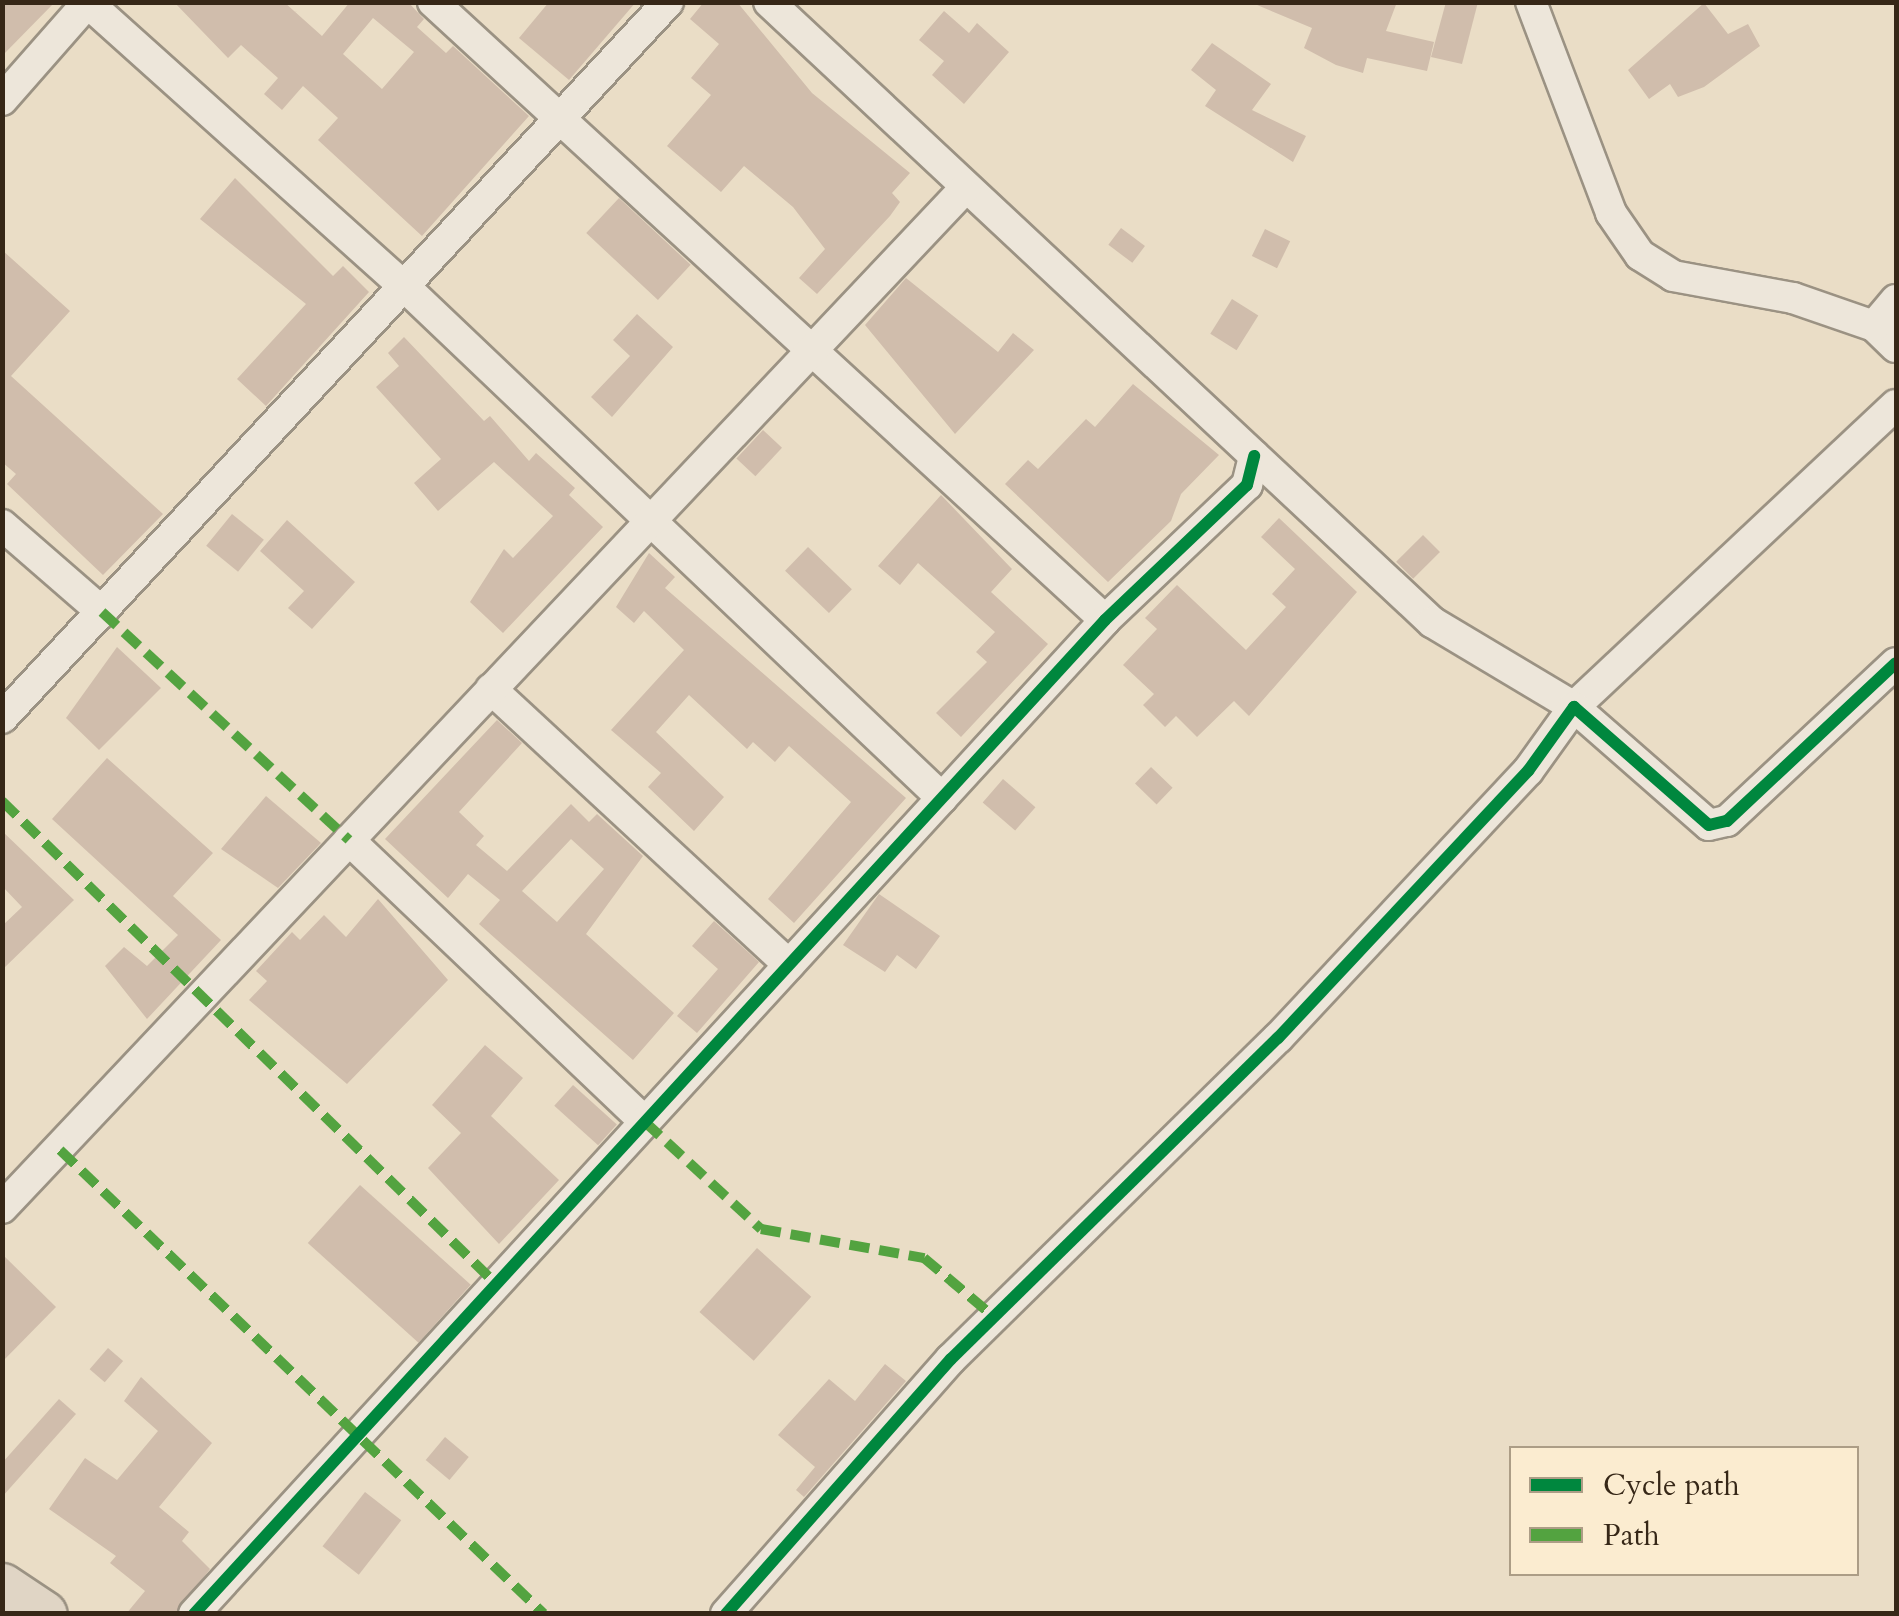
<!DOCTYPE html>
<style>
body{margin:0}
#map{position:relative;width:1899px;height:1616px;overflow:hidden;background:#eaddc6;font-family:Cardo,serif}
div>[style]{position:absolute}
.building>*{inset:0;background:#d0bdac;transform-origin:0 0}
.roads{filter:drop-shadow(2px 0 #9b9283) drop-shadow(-2px 0 #9b9283) drop-shadow(0 2px #9b9283) drop-shadow(0 -2px #9b9283)}
.minor>*{height:30px;margin:-15px;padding:0 15px;transform-origin:15px;border-radius:15px;background:#ede6da}
.highway>*{height:45px;margin:-22.5px;padding:0 22.5px;transform-origin:22.5px;border-radius:22.5px;background:#e0d5c5}
.quiet>*{height:10px;margin-top:-5px;transform-origin:0;background:repeating-linear-gradient(90deg,#53a340 0 20px,transparent 0 30px)}
.cycleway>*{height:12px;margin:-6px;padding:0 6px;transform-origin:6px;border-radius:6px;background:#00873e}
span{translate:-50% -50%;white-space:nowrap;text-align:center;line-height:1.15;-webkit-text-stroke:8px #fbecd0;paint-order:stroke}
.frame{position:absolute;inset:0;border:5px solid #362717;pointer-events:none}
.legend{position:absolute;left:1509px;top:1446px;width:350px;height:130px;box-sizing:border-box;background:#fbecd0;border:2px solid #ac9d86;margin:0;padding:12px 18px;list-style:none;font-size:30px;color:#362717}
.legend li{display:flex;align-items:center;gap:20px;height:50px}
.legend b{width:50px;border:2px solid #ac9d86}
</style>
<div id="map">
<div class="building">
<i style="clip-path:polygon(2px 2px,55px 2px,2px 56px)"></i>
<i style="clip-path:polygon(evenodd,174px 2px,284px 2px,322px 36px,350px 2px,408px 2px,424px 19px,417px 27px,446px 53px,453px 46px,529px 116px,422px 236px,318px 140px,338px 118px,303px 86px,282px 110px,264px 94px,278px 78px,241px 45px,228px 58px,174px 2px,373px 18px,414px 52px,382px 89px,343px 54px,373px 18px)"></i>
<i style="clip-path:polygon(549px 2px,636px 2px,569px 80px,519px 38px)"></i>
<i style="clip-path:polygon(704px 2px,737px 2px,812px 93px,910px 173px,892px 193px,900px 202px,890px 216px,817px 294px,799px 278px,825px 249px,793px 207px,744px 166px,721px 192px,667px 146px,711px 95px,691px 78px,719px 44px,690px 19px)"></i>
<i style="clip-path:polygon(1250px 2px,1397px 2px,1386px 31px,1434px 42px,1427px 71px,1367px 58px,1363px 73px,1336px 65px,1304px 48px,1312px 28px)"></i>
<i style="clip-path:polygon(1446px 2px,1478px 2px,1462px 64px,1431px 57px)"></i>
<i style="clip-path:polygon(1704px 3px,1728px 34px,1748px 24px,1760px 46px,1704px 87px,1678px 97px,1670px 84px,1649px 99px,1628px 70px)"></i>
<i style="clip-path:polygon(944px 11px,969px 33px,977px 23px,1009px 52px,964px 104px,932px 75px,944px 61px,919px 40px)"></i>
<i style="clip-path:polygon(1212px 43px,1271px 84px,1252px 110px,1306px 136px,1293px 162px,1205px 106px,1216px 90px,1191px 70px)"></i>
<i style="clip-path:polygon(235px 178px,333px 276px,343px 266px,369px 292px,266px 406px,237px 379px,306px 304px,200px 219px)"></i>
<i style="left:619px;top:198px;width:98px;height:48px;rotate:43deg"></i>
<i style="left:1121px;top:228px;width:30px;height:21px;rotate:37deg"></i>
<i style="left:1265px;top:229px;width:28px;height:30px;rotate:26deg"></i>
<i style="clip-path:polygon(2px 250px,70px 311px,11px 376px,163px 514px,103px 575px,7px 484px,16px 474px,2px 462px)"></i>
<i style="clip-path:polygon(906px 278px,998px 352px,1013px 333px,1034px 350px,955px 434px,865px 325px)"></i>
<i style="left:1232px;top:299px;width:31px;height:41px;rotate:32deg"></i>
<i style="clip-path:polygon(637px 314px,673px 347px,612px 417px,591px 397px,630px 356px,613px 340px)"></i>
<i style="clip-path:polygon(404px 337px,484px 421px,490px 416px,529px 461px,536px 453px,575px 488px,569px 495px,603px 527px,503px 633px,470px 602px,504px 549px,513px 558px,553px 516px,494px 462px,438px 511px,414px 483px,441px 459px,376px 387px,399px 366px,388px 353px)"></i>
<i style="clip-path:polygon(1133px 384px,1219px 455px,1181px 494px,1171px 521px,1108px 582px,1005px 484px,1028px 460px,1038px 469px,1086px 419px,1095px 427px)"></i>
<i style="left:763px;top:430px;width:26px;height:39px;rotate:43deg"></i>
<i style="clip-path:polygon(941px 495px,1012px 569px,991px 592px,1048px 644px,961px 737px,936px 713px,987px 662px,976px 652px,995px 632px,918px 563px,900px 585px,878px 566px)"></i>
<i style="left:232px;top:514px;width:41px;height:41px;rotate:39deg"></i>
<i style="clip-path:polygon(1279px 518px,1357px 592px,1249px 716px,1234px 701px,1197px 737px,1176px 716px,1165px 727px,1143px 705px,1154px 694px,1123px 665px,1157px 629px,1145px 618px,1177px 585px,1246px 650px,1286px 607px,1272px 594px,1295px 569px,1261px 537px)"></i>
<i style="clip-path:polygon(287px 520px,355px 582px,312px 629px,288px 608px,304px 591px,260px 551px)"></i>
<i style="left:1423px;top:535px;width:24px;height:38px;rotate:45deg"></i>
<i style="left:808px;top:547px;width:61px;height:33px;rotate:44deg"></i>
<i style="clip-path:polygon(649px 553px,675px 577px,665px 588px,906px 798px,794px 923px,768px 899px,851px 802px,789px 746px,775px 762px,753px 742px,747px 749px,689px 695px,656px 732px,724px 797px,694px 831px,648px 787px,661px 773px,611px 730px,684px 650px,644px 611px,634px 623px,616px 607px)"></i>
<i style="clip-path:polygon(117px 647px,161px 688px,99px 750px,66px 718px)"></i>
<i style="clip-path:polygon(evenodd,497px 720px,522px 743px,459px 812px,484px 836px,476px 845px,507px 871px,571px 804px,589px 822px,597px 814px,643px 856px,586px 934px,674px 1013px,633px 1060px,479px 924px,500px 900px,468px 874px,448px 898px,385px 839px,497px 720px,571px 839px,604px 869px,557px 922px,522px 891px,571px 839px)"></i>
<i style="clip-path:polygon(107px 758px,213px 853px,173px 896px,221px 940px,147px 1019px,105px 966px,124px 947px,147px 966px,178px 935px,52px 819px)"></i>
<i style="left:1151px;top:767px;width:30px;height:23px;rotate:44deg"></i>
<i style="left:1003px;top:779px;width:43px;height:31px;rotate:41deg"></i>
<i style="clip-path:polygon(266px 796px,321px 843px,278px 888px,221px 849px)"></i>
<i style="clip-path:polygon(2px 831px,74px 900px,2px 970px,2px 926px,22px 907px,2px 886px)"></i>
<i style="clip-path:polygon(879px 894px,940px 936px,916px 969px,897px 955px,885px 972px,843px 945px)"></i>
<i style="clip-path:polygon(378px 899px,448px 980px,347px 1084px,249px 1000px,267px 981px,256px 971px,292px 932px,300px 940px,324px 915px,346px 937px)"></i>
<i style="clip-path:polygon(714px 921px,759px 962px,697px 1033px,677px 1016px,718px 969px,692px 946px)"></i>
<i style="clip-path:polygon(485px 1045px,523px 1078px,491px 1116px,559px 1180px,499px 1244px,428px 1168px,461px 1133px,432px 1105px)"></i>
<i style="left:573px;top:1085px;width:59px;height:28px;rotate:42deg"></i>
<i style="left:360px;top:1185px;width:149px;height:78px;rotate:42deg"></i>
<i style="left:757px;top:1248px;width:73px;height:86px;rotate:42deg"></i>
<i style="clip-path:polygon(2px 1254px,56px 1307px,2px 1362px)"></i>
<i style="left:108px;top:1348px;width:20px;height:28px;rotate:41deg"></i>
<i style="clip-path:polygon(885px 1364px,906px 1381px,804px 1497px,796px 1490px,815px 1467px,778px 1435px,829px 1379px,855px 1401px)"></i>
<i style="clip-path:polygon(141px 1377px,212px 1443px,159px 1507px,189px 1532px,182px 1541px,210px 1569px,176px 1614px,126px 1614px,145px 1591px,110px 1563px,116px 1556px,49px 1509px,85px 1458px,117px 1480px,158px 1431px,124px 1401px)"></i>
<i style="clip-path:polygon(59px 1399px,76px 1414px,2px 1497px,2px 1463px)"></i>
<i style="left:445px;top:1437px;width:31px;height:30px;rotate:40deg"></i>
<i style="left:365px;top:1492px;width:46px;height:69px;rotate:38deg"></i>
</div>
<div class="roads">
<div class="minor">
<i style="left:87px;top:2px;width:428px;rotate:41.9deg"></i>
<i style="left:406px;top:288px;width:740px;rotate:43.58deg"></i>
<i style="left:433px;top:2px;width:913px;rotate:42.6deg"></i>
<i style="left:769px;top:2px;width:908px;rotate:43.08deg"></i>
<i style="left:1432px;top:622px;width:165px;rotate:30.9deg"></i>
<i style="left:1574px;top:707px;width:441px;rotate:-43.2deg"></i>
<i style="left:1531px;top:2px;width:226px;rotate:69.2deg"></i>
<i style="left:1611px;top:213px;width:51px;rotate:55.4deg"></i>
<i style="left:1640px;top:255px;width:39px;rotate:32deg"></i>
<i style="left:1673px;top:276px;width:122px;rotate:10.4deg"></i>
<i style="left:1793px;top:298px;width:86px;rotate:19.1deg"></i>
<i style="left:1874px;top:326px;width:30px;rotate:44deg"></i>
<i style="left:2px;top:100px;width:130px;rotate:-48.7deg"></i>
<i style="left:1874px;top:326px;width:34px;rotate:-50deg"></i>
<i style="left:2px;top:525px;width:133px;rotate:41deg"></i>
<i style="left:491px;top:689px;width:406px;rotate:42.8deg"></i>
<i style="left:2px;top:718px;width:978px;rotate:-47.07deg"></i>
<i style="left:349px;top:840px;width:409px;rotate:43.6deg"></i>
<i style="left:2px;top:1208px;width:1404px;rotate:-46.64deg"></i>
<i style="left:194px;top:1614px;width:1348px;rotate:-47.49deg"></i>
<i style="left:1105px;top:620px;width:196px;rotate:-43.6deg"></i>
<i style="left:1247px;top:485px;width:30px;rotate:-76deg"></i>
<i style="left:726px;top:1614px;width:340px;rotate:-48.6deg"></i>
<i style="left:951px;top:1359px;width:458px;rotate:-44.5deg"></i>
<i style="left:1278px;top:1038px;width:366px;rotate:-46.9deg"></i>
<i style="left:1528px;top:771px;width:79px;rotate:-54.3deg"></i>
<i style="left:1574px;top:707px;width:179px;rotate:41.2deg"></i>
<i style="left:1709px;top:825px;width:18px;rotate:-13deg"></i>
<i style="left:1727px;top:821px;width:231px;rotate:-43.1deg"></i>
</div>
<div class="highway">
<i style="left:2px;top:1586px;width:50px;rotate:33.7deg"></i>
</div>
</div>
<div class="quiet">
<i style="left:102px;top:612px;width:336px;rotate:42.7deg"></i>
<i style="left:2px;top:801px;width:689px;rotate:44.35deg"></i>
<i style="left:645px;top:1122px;width:158px;rotate:42.7deg"></i>
<i style="left:761px;top:1229px;width:166px;rotate:10.1deg"></i>
<i style="left:924px;top:1258px;width:92px;rotate:40.1deg"></i>
<i style="left:60px;top:1150px;width:670px;rotate:43.79deg"></i>
</div>
<div class="cycleway">
<i style="left:194px;top:1614px;width:1348px;rotate:-47.49deg"></i>
<i style="left:1105px;top:620px;width:196px;rotate:-43.6deg"></i>
<i style="left:1247px;top:485px;width:30px;rotate:-76deg"></i>
<i style="left:726px;top:1614px;width:340px;rotate:-48.6deg"></i>
<i style="left:951px;top:1359px;width:458px;rotate:-44.5deg"></i>
<i style="left:1278px;top:1038px;width:366px;rotate:-46.9deg"></i>
<i style="left:1528px;top:771px;width:79px;rotate:-54.3deg"></i>
<i style="left:1574px;top:707px;width:179px;rotate:41.2deg"></i>
<i style="left:1709px;top:825px;width:18px;rotate:-13deg"></i>
<i style="left:1727px;top:821px;width:231px;rotate:-43.1deg"></i>
</div>
<div class="frame"></div>
<ul class="legend">
<li><b style="height:12px;background:#00873e"></b>Cycle path</li>
<li><b style="height:12px;background:#53a340"></b>Path</li>
</ul>
</div>
